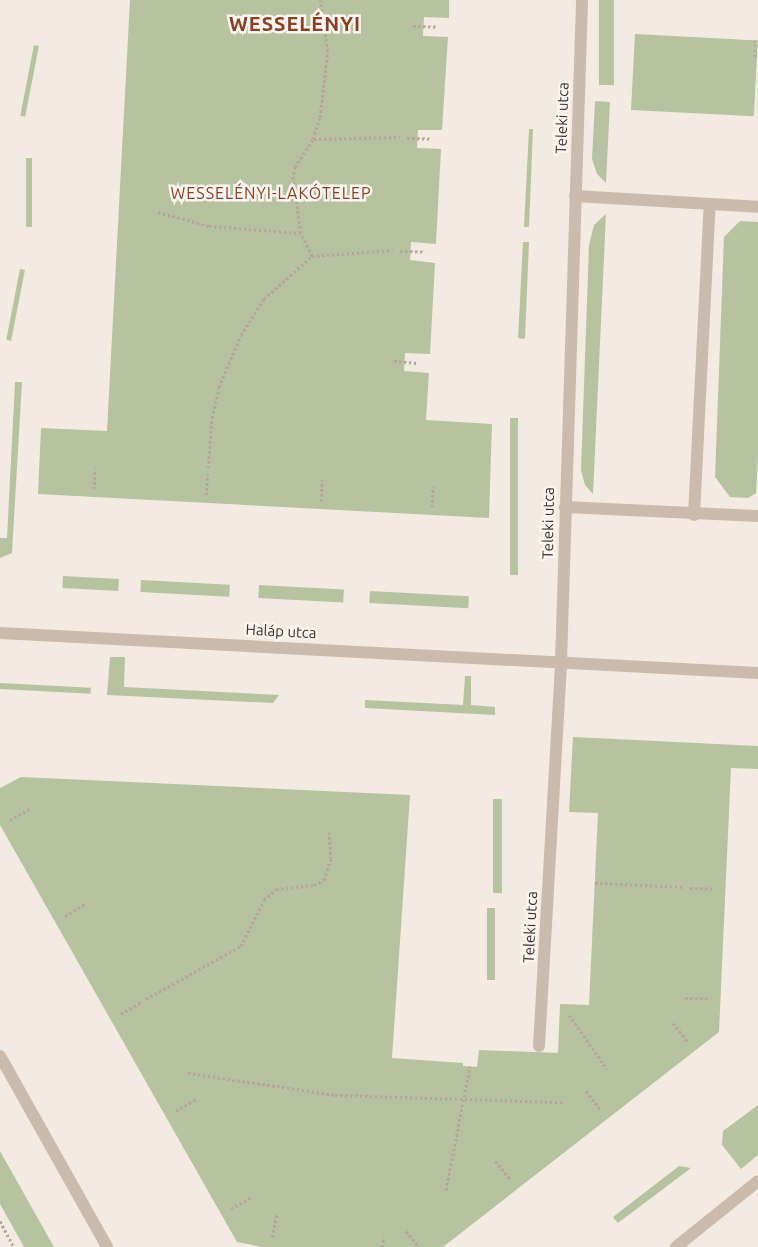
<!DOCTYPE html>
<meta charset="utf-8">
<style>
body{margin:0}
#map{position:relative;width:758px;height:1247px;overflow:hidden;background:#f3ebe1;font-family:Ubuntu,sans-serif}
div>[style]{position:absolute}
.green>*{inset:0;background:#b7c2a1;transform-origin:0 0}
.path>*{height:3px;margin-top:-1.5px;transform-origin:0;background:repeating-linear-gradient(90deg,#b7a697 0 2.5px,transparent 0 5px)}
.street>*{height:12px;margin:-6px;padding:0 6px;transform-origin:6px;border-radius:6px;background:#cbbbad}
span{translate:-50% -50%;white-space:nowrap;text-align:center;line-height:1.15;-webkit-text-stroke:5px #faf5ee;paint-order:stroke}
.street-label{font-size:15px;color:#3a302b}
.neighbourhood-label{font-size:16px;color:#873f27;letter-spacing:1px}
.district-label{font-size:20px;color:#873f27;font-weight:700;letter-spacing:1px}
</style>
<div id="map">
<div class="green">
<i style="clip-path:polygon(130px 0,449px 0,449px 18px,424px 17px,423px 36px,448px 37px,442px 130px,418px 130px,417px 148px,441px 149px,436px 244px,411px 242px,410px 260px,435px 263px,430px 354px,405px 353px,404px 371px,429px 373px,426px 420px,492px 424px,489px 518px,38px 494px,41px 428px,107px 431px)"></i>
<i style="left:599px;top:0;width:15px;height:85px"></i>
<i style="left:635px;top:34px;width:123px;height:76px;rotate:3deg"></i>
<i style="left:34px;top:45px;width:5px;height:72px;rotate:11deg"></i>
<i style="clip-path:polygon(595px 101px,610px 102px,606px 183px,597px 174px,592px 159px)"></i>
<i style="clip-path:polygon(529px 129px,533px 129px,529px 227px,524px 227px)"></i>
<i style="left:26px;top:158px;width:6px;height:69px"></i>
<i style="clip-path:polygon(606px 214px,593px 494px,585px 485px,581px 470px,589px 245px,594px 225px)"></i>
<i style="clip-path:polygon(740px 221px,758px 222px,758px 458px,756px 493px,748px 498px,730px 497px,715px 477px,724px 237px)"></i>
<i style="clip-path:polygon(523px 242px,529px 242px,525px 339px,518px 338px)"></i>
<i style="left:20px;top:269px;width:5px;height:72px;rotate:11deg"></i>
<i style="clip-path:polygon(15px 382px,22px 382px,12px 553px,0 558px,0 538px,7px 538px)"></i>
<i style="left:510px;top:418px;width:8px;height:157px"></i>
<i style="left:63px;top:576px;width:56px;height:12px;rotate:3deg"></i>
<i style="left:141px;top:580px;width:89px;height:12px;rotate:3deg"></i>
<i style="left:259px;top:585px;width:85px;height:13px;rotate:3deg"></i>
<i style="left:370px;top:591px;width:99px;height:12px;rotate:3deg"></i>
<i style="clip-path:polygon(110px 657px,125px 657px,124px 687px,279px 695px,273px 703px,107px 695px)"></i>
<i style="clip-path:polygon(465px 676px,471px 676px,471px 705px,495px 707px,495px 715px,365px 708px,365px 700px,463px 705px)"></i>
<i style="left:0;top:683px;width:91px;height:6px;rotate:3deg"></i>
<i style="clip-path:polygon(573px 737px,758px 746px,758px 769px,731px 768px,719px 1032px,443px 1247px,262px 1247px,237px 1242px,0 825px,0 788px,21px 777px,410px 795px,392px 1058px,463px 1063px,463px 1066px,477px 1067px,479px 1050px,558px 1053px,560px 1004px,589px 1005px,598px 813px,569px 812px)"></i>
<i style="left:493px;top:799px;width:9px;height:94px"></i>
<i style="left:487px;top:908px;width:8px;height:72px"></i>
<i style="clip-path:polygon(758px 1105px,758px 1155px,741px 1169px,722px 1145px,723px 1131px)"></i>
<i style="clip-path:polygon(0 1151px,54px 1247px,24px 1247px,0 1204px)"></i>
<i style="clip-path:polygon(679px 1166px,691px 1168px,618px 1223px,613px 1217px)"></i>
</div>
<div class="path">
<i style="left:413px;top:26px;width:23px;rotate:2deg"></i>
<i style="left:755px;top:57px;width:17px;rotate:-90deg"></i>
<i style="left:407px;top:138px;width:23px;rotate:2deg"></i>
<i style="left:314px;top:139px;width:86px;rotate:-1.3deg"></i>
<i style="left:158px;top:212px;width:53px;rotate:15.4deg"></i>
<i style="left:209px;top:226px;width:92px;rotate:4.4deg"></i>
<i style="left:400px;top:251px;width:24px;rotate:2deg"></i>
<i style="left:312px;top:256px;width:25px;rotate:-116deg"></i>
<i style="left:301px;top:233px;width:55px;rotate:-98.4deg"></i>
<i style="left:293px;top:179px;width:12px;rotate:-81deg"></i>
<i style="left:295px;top:167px;width:33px;rotate:-57deg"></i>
<i style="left:313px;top:139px;width:23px;rotate:-72deg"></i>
<i style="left:320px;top:117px;width:66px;rotate:-83.1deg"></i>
<i style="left:328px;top:51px;width:52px;rotate:-98.9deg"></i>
<i style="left:394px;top:361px;width:23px;rotate:5deg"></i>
<i style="left:208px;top:468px;width:50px;rotate:-85.4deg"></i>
<i style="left:212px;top:418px;width:32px;rotate:-77deg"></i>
<i style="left:219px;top:387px;width:56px;rotate:-67.1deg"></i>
<i style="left:241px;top:335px;width:43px;rotate:-57.4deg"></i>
<i style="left:264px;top:299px;width:64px;rotate:-41.9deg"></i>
<i style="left:312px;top:256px;width:81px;rotate:-4.2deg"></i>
<i style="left:94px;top:489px;width:21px;rotate:-87deg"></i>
<i style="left:206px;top:495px;width:21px;rotate:-85deg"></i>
<i style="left:321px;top:501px;width:21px;rotate:-87deg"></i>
<i style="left:432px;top:507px;width:21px;rotate:-87deg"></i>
<i style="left:10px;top:820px;width:24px;rotate:-30deg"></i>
<i style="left:595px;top:883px;width:88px;rotate:2.6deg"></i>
<i style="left:690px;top:888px;width:24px;rotate:2deg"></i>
<i style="left:65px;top:916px;width:23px;rotate:-31deg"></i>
<i style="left:685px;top:998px;width:24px;rotate:2deg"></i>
<i style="left:146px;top:999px;width:109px;rotate:-29.2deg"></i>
<i style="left:241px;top:946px;width:51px;rotate:-63.4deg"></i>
<i style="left:264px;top:900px;width:16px;rotate:-43deg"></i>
<i style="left:276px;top:889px;width:38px;rotate:-6deg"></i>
<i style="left:314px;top:885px;width:11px;rotate:-27deg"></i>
<i style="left:324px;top:880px;width:22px;rotate:-72deg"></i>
<i style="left:331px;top:859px;width:27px;rotate:-94deg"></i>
<i style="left:121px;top:1014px;width:23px;rotate:-31deg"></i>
<i style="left:569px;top:1015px;width:66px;rotate:54.9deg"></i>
<i style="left:673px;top:1023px;width:24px;rotate:52deg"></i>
<i style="left:188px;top:1073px;width:149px;rotate:8.5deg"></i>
<i style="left:335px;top:1095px;width:227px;rotate:1.8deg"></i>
<i style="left:586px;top:1091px;width:23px;rotate:52deg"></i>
<i style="left:176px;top:1111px;width:23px;rotate:-31deg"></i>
<i style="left:495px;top:1161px;width:23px;rotate:50deg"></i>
<i style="left:446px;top:1190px;width:126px;rotate:-79deg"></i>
<i style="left:231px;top:1209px;width:24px;rotate:-30deg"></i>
<i style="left:0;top:1221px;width:30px;rotate:62deg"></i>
<i style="left:406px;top:1231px;width:21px;rotate:51deg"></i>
<i style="left:272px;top:1237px;width:24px;rotate:-78deg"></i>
<i style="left:382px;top:1247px;width:11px;rotate:-80deg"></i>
</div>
<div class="street">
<i style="left:575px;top:196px;width:183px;rotate:3.4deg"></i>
<i style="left:565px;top:507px;width:193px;rotate:2.7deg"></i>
<i style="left:694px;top:515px;width:311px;rotate:-87.1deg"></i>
<i style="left:0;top:633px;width:759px;rotate:3.02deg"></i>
<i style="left:539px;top:1046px;width:385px;rotate:-86.7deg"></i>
<i style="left:561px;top:662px;width:662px;rotate:-88.18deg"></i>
<i style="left:0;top:1056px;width:219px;rotate:60.7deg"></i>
<i style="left:676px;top:1247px;width:105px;rotate:-38.8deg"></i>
</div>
<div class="street-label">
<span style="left:562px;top:118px;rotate:-88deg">Teleki utca</span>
<span style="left:548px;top:523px;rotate:-89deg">Teleki utca</span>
<span style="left:281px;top:631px;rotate:3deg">Haláp utca</span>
<span style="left:530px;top:927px;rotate:-87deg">Teleki utca</span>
</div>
<div class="neighbourhood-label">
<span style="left:271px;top:193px">WESSELÉNYI-LAKÓTELEP</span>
</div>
<div class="district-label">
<span style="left:295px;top:23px">WESSELÉNYI</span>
</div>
</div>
